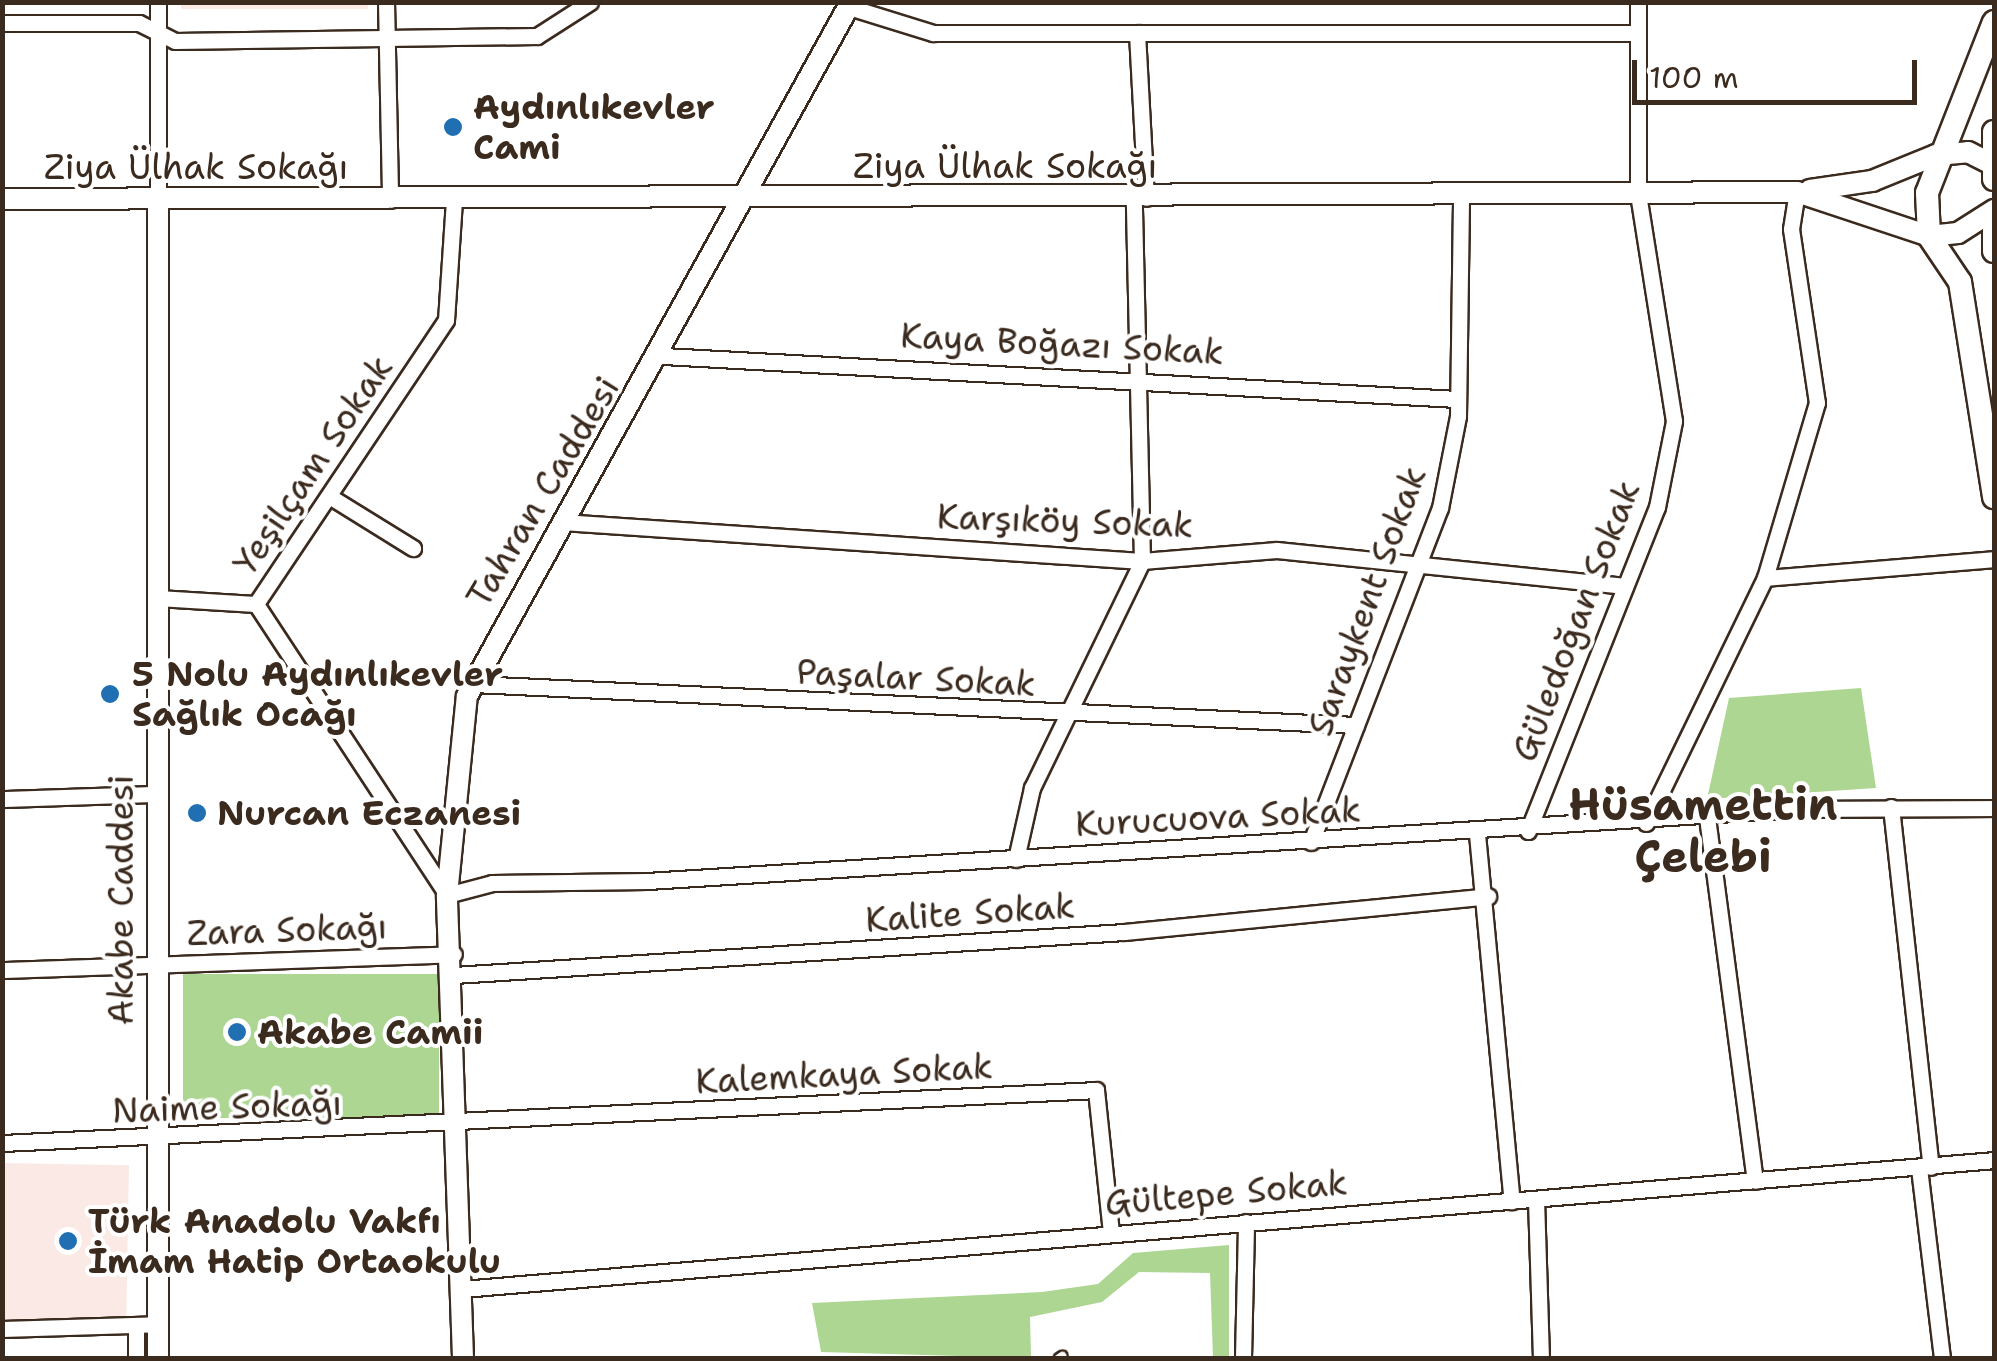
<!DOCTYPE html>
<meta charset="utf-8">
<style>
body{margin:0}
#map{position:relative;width:1997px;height:1361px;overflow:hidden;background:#fff;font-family:"Shantell Sans",sans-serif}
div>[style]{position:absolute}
.built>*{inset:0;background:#fae9e5;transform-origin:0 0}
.green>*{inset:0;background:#add693;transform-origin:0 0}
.roads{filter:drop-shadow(2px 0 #3b2a1e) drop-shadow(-2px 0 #3b2a1e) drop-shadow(0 2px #3b2a1e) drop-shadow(0 -2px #3b2a1e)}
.service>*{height:8px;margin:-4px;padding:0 4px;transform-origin:4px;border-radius:4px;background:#fff}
.minor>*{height:15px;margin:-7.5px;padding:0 7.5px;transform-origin:7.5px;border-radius:7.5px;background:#fff}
.tertiary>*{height:20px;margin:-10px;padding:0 10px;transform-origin:10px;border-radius:10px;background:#fff}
.secondary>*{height:22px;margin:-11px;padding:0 11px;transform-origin:11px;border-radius:11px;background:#fff}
.dots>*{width:28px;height:28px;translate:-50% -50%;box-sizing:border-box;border:5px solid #fff;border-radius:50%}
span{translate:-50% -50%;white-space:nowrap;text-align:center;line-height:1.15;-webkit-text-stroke:8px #fff;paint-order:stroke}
.poi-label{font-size:35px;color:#3b2a1e;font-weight:700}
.left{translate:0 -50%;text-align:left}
.street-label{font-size:35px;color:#3b2a1e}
.district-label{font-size:45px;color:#3b2a1e;font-weight:700}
.frame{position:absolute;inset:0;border:5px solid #3b2a1e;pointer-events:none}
.scale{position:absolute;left:1632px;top:60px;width:285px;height:45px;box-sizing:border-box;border:5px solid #3b2a1e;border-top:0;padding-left:12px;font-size:30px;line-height:35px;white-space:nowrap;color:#3b2a1e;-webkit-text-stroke:8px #fff;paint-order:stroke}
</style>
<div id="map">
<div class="built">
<i style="left:368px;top:2px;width:7px;height:187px;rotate:90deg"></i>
<i style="left:3px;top:1163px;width:126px;height:157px;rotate:1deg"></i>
</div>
<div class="green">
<i style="clip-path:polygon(1861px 688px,1876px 788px,1707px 799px,1729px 698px)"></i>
<i style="left:439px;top:974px;width:144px;height:256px;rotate:90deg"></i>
<i style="clip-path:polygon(1229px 1245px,1229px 1358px,1213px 1358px,1210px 1273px,1139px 1272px,1102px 1302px,1030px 1317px,1031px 1358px,821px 1352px,812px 1303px,1042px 1292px,1098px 1284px,1133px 1253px)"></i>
</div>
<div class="roads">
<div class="service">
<i style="left:1059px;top:1358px;width:4px;rotate:-34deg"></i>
</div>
<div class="minor">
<i style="left:158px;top:2px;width:199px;rotate:90deg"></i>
<i style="left:386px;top:2px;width:198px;rotate:88.8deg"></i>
<i style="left:849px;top:7px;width:88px;rotate:17.2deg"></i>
<i style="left:933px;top:33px;width:704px"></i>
<i style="left:2px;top:23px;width:137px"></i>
<i style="left:139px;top:23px;width:40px;rotate:26.6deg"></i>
<i style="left:175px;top:41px;width:362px;rotate:-0.8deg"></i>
<i style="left:537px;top:36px;width:63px;rotate:-32.7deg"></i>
<i style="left:1137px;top:33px;width:165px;rotate:86.9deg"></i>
<i style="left:454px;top:200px;width:120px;rotate:93.8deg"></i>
<i style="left:446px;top:320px;width:342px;rotate:123.8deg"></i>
<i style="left:256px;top:604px;width:348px;rotate:56.7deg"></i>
<i style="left:447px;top:895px;width:47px;rotate:-14.9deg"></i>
<i style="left:492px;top:883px;width:155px;rotate:-0.7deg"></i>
<i style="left:647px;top:881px;width:1154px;rotate:-3.58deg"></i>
<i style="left:1799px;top:809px;width:195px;rotate:-0.3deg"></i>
<i style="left:663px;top:356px;width:796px;rotate:3.1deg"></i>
<i style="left:329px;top:496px;width:99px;rotate:31.8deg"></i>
<i style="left:562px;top:522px;width:581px;rotate:3.85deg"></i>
<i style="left:1142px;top:561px;width:135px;rotate:-4.7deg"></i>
<i style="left:1277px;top:550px;width:350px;rotate:5.9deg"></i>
<i style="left:1765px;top:578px;width:230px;rotate:-4.7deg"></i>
<i style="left:157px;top:598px;width:99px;rotate:3.5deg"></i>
<i style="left:473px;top:684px;width:884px;rotate:2.66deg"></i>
<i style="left:2px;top:799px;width:151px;rotate:-1.9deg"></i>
<i style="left:1891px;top:807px;width:362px;rotate:83.7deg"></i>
<i style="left:1707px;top:817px;width:367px;rotate:82.5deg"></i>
<i style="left:1646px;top:823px;width:272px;rotate:-64.1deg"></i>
<i style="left:1765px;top:578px;width:183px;rotate:-73.5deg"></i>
<i style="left:1817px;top:403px;width:176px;rotate:-98.5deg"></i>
<i style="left:1791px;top:229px;width:37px;rotate:-81deg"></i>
<i style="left:1528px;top:831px;width:349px;rotate:-68.3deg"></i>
<i style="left:1657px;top:507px;width:88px;rotate:-78.8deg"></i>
<i style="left:1674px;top:421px;width:230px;rotate:-99deg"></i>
<i style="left:1638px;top:194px;width:192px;rotate:-90deg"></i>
<i style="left:1477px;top:834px;width:369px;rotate:84.6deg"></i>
<i style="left:1311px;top:842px;width:358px;rotate:-68.9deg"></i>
<i style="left:1440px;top:508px;width:94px;rotate:-78.9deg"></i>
<i style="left:1458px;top:416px;width:221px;rotate:-89.2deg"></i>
<i style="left:1016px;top:859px;width:73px;rotate:-77.3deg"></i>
<i style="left:1032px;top:788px;width:252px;rotate:-64.1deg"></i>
<i style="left:1142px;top:561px;width:363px;rotate:-91.3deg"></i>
<i style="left:2px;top:970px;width:452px;rotate:-2deg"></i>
<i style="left:454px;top:975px;width:671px;rotate:-3.67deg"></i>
<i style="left:1124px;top:932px;width:366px;rotate:-5.6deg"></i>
<i style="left:2px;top:1143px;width:1095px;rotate:-2.77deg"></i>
<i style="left:1096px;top:1090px;width:144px;rotate:84deg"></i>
<i style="left:1919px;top:1168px;width:191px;rotate:83.1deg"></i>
<i style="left:1536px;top:1199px;width:159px;rotate:88.2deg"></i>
<i style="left:462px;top:1289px;width:1537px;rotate:-4.81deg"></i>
<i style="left:136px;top:1325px;width:33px;rotate:90deg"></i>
<i style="left:2px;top:1329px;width:155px;rotate:-1.8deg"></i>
<i style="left:1243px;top:1358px;width:136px;rotate:-88.7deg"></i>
</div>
<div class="tertiary">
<i style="left:1810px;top:190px;width:63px;rotate:-8.3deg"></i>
<i style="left:1872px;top:181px;width:69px;rotate:-22.1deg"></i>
<i style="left:1936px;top:155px;width:32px;rotate:-5deg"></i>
<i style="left:1968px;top:152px;width:29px;rotate:27deg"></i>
<i style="left:2px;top:199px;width:1795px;rotate:-0.22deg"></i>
<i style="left:1797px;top:192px;width:139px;rotate:18.4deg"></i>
<i style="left:1929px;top:236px;width:29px;rotate:-6deg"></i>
<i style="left:1958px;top:233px;width:43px;rotate:-32.6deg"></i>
<i style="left:158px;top:1358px;width:1157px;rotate:-90deg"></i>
<i style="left:463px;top:1358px;width:463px;rotate:-92deg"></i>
<i style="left:447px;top:895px;width:200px;rotate:-84.3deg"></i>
<i style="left:467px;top:696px;width:793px;rotate:-61.04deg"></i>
</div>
<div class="secondary">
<i style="left:1994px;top:22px;width:184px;rotate:111.4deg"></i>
<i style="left:1927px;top:193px;width:43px;rotate:87.3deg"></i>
<i style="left:1929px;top:236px;width:55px;rotate:56deg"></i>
<i style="left:1960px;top:282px;width:218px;rotate:81deg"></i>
<i style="left:1994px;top:132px;width:47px;rotate:90deg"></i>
<i style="left:1994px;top:223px;width:28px;rotate:90deg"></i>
</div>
</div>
<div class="dots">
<i style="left:453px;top:127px;background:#1f6fb2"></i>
<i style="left:110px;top:694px;background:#1f6fb2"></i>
<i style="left:197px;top:813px;background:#1f6fb2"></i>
<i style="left:237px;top:1032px;background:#1f6fb2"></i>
<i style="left:68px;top:1241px;background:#1f6fb2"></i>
</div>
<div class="poi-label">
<span class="left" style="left:473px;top:127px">Aydınlıkevler<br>Cami</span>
<span class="left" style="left:132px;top:694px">5 Nolu Aydınlıkevler<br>Sağlık Ocağı</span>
<span class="left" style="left:217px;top:813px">Nurcan Eczanesi</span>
<span class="left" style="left:257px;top:1032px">Akabe Camii</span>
<span class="left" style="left:88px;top:1241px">Türk Anadolu Vakfı<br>İmam Hatip Ortaokulu</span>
</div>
<div class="street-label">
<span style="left:1005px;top:166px">Ziya Ülhak Sokağı</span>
<span style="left:196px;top:167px">Ziya Ülhak Sokağı</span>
<span style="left:1062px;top:344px;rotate:3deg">Kaya Boğazı Sokak</span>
<span style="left:313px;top:465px;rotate:-56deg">Yeşilçam Sokak</span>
<span style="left:543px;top:492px;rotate:-59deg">Tahran Caddesi</span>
<span style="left:1065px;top:521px;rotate:2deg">Karşıköy Sokak</span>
<span style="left:1367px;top:601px;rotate:-70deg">Saraykent Sokak</span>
<span style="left:1576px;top:621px;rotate:-69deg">Güledoğan Sokak</span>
<span style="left:916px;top:678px;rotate:3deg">Paşalar Sokak</span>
<span style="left:1218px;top:817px;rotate:-3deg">Kurucuova Sokak</span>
<span style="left:121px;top:900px;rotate:-90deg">Akabe Caddesi</span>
<span style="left:970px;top:913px;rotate:-4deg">Kalite Sokak</span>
<span style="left:287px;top:930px;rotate:-2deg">Zara Sokağı</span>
<span style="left:844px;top:1074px;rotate:-3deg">Kalemkaya Sokak</span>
<span style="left:227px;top:1107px;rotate:-2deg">Naime Sokağı</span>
<span style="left:1226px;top:1193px;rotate:-5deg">Gültepe Sokak</span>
</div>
<div class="district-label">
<span style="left:1703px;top:831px">Hüsamettin<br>Çelebi</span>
</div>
<div class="frame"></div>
<div class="scale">100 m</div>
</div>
